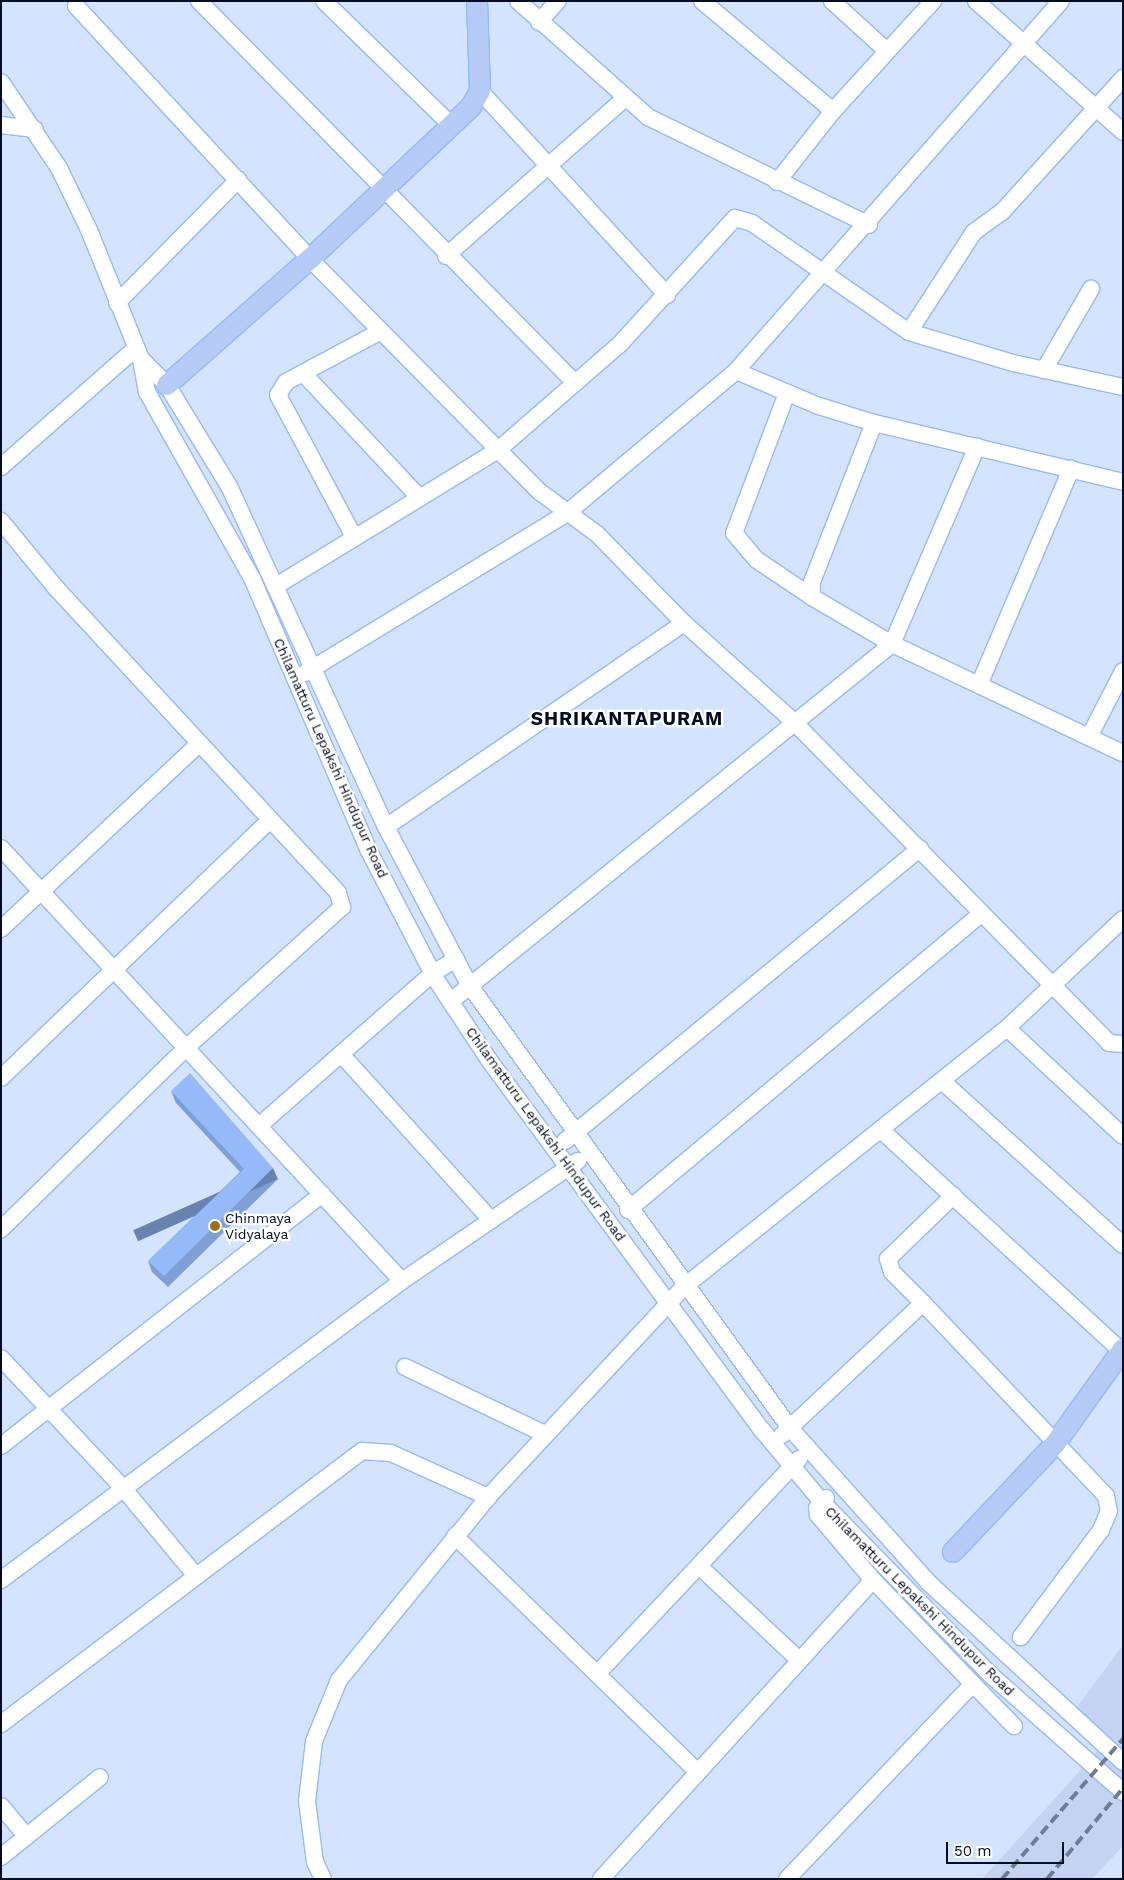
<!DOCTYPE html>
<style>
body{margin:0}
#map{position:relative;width:1124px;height:1880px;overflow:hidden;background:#d4e3fe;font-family:"Work Sans",sans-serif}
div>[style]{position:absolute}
.built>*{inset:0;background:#c3d3f1}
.roads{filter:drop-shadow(1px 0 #95b9fb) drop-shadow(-1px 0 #95b9fb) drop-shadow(0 1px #95b9fb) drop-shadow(0 -1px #95b9fb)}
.minor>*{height:16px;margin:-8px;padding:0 8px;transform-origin:8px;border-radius:8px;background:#fff}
.major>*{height:20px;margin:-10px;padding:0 10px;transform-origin:10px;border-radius:10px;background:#b5cbf6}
.rail>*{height:4px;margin-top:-2px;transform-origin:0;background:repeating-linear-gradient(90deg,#707c95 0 10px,transparent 0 15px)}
.wall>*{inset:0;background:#819fd7}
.shaded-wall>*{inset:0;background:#6982af;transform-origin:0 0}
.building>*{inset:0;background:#96b9fa}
.dots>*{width:14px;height:14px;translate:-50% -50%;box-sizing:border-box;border:2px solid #fff;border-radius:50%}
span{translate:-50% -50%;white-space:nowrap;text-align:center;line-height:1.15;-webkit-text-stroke:4.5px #fff;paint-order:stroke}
.street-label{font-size:14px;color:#030c23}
.poi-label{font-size:14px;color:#030c23}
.left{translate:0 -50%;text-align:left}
.district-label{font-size:19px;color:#030c23;font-weight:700;letter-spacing:1px}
.frame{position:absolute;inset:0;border:2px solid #030c23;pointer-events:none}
.scale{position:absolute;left:946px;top:1842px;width:118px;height:22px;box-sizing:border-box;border:2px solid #030c23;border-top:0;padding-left:6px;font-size:15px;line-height:18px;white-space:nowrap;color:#030c23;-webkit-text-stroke:4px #fff;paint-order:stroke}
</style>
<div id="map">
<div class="built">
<i style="clip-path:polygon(1123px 1645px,1123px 1846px,1092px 1879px,982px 1879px,1106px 1742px,1074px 1711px)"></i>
</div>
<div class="roads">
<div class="minor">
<i style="left:199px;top:1px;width:536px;rotate:45.45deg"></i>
<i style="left:324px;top:1px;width:179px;rotate:44.3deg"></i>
<i style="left:518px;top:1px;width:174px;rotate:41.7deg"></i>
<i style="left:648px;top:117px;width:246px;rotate:26deg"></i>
<i style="left:702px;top:1px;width:171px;rotate:40deg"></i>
<i style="left:832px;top:1px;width:74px;rotate:42.3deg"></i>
<i style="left:976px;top:1px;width:197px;rotate:41.7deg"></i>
<i style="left:76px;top:6px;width:345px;rotate:47.2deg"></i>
<i style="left:310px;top:259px;width:327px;rotate:45.4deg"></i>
<i style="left:540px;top:492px;width:71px;rotate:36.4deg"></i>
<i style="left:597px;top:534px;width:124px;rotate:45.7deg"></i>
<i style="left:684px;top:623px;width:149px;rotate:42deg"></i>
<i style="left:795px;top:723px;width:448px;rotate:45.5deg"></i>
<i style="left:1109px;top:1043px;width:14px;rotate:4deg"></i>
<i style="left:539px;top:22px;width:28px;rotate:-48deg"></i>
<i style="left:1px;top:82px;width:104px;rotate:56deg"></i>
<i style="left:59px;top:168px;width:69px;rotate:64.2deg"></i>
<i style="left:89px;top:230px;width:139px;rotate:68deg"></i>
<i style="left:141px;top:359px;width:34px;rotate:80deg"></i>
<i style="left:147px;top:392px;width:214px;rotate:60.6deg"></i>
<i style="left:252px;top:578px;width:297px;rotate:66.8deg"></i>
<i style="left:369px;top:851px;width:143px;rotate:62.5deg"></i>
<i style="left:435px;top:978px;width:98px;rotate:56.6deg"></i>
<i style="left:489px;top:1060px;width:460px;rotate:53.6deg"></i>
<i style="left:762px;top:1430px;width:94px;rotate:50.2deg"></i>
<i style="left:822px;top:1502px;width:243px;rotate:45.7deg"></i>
<i style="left:992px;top:1676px;width:175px;rotate:41.5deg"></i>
<i style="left:480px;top:91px;width:277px;rotate:47.5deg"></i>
<i style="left:1px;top:125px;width:34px;rotate:7deg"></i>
<i style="left:777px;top:182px;width:90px;rotate:-51.7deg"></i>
<i style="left:833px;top:111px;width:149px;rotate:-47.7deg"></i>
<i style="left:446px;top:256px;width:239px;rotate:-41.4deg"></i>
<i style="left:117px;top:303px;width:173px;rotate:-45.5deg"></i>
<i style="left:909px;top:332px;width:119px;rotate:-57deg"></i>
<i style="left:974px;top:232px;width:34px;rotate:-36deg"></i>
<i style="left:1002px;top:212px;width:181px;rotate:-47.9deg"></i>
<i style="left:141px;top:359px;width:37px;rotate:45deg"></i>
<i style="left:167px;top:385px;width:119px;rotate:58.5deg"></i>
<i style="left:229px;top:486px;width:375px;rotate:65.3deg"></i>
<i style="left:386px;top:827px;width:180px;rotate:62.2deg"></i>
<i style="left:470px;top:986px;width:546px;rotate:54.1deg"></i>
<i style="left:790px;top:1428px;width:207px;rotate:48.1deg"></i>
<i style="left:928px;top:1582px;width:265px;rotate:42.7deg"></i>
<i style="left:1044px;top:370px;width:94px;rotate:-59.9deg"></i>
<i style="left:736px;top:371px;width:90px;rotate:22.9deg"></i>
<i style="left:819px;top:406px;width:58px;rotate:17.2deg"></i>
<i style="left:874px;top:423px;width:256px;rotate:13.3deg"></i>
<i style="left:303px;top:373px;width:168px;rotate:46.9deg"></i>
<i style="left:787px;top:393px;width:150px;rotate:110.7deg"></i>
<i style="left:734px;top:533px;width:35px;rotate:50deg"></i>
<i style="left:757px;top:560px;width:66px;rotate:33.9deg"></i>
<i style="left:874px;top:423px;width:171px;rotate:111.3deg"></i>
<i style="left:812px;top:582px;width:15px;rotate:90deg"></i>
<i style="left:812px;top:597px;width:93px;rotate:30.4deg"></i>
<i style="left:892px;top:644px;width:255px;rotate:25.3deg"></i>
<i style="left:1px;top:467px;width:180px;rotate:-41.4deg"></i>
<i style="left:1px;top:521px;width:87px;rotate:50.6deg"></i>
<i style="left:56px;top:588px;width:415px;rotate:47.2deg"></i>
<i style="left:338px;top:893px;width:15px;rotate:74deg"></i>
<i style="left:342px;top:907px;width:207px;rotate:137.9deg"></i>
<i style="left:188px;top:1046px;width:262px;rotate:135.6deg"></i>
<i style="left:353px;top:535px;width:159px;rotate:-118.2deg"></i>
<i style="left:278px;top:395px;width:15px;rotate:-58deg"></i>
<i style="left:286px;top:382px;width:108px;rotate:-28.2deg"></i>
<i style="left:276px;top:586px;width:260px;rotate:-31.5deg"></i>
<i style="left:498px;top:450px;width:162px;rotate:-41deg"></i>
<i style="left:620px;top:344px;width:171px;rotate:-47.6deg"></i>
<i style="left:735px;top:218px;width:18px;rotate:16deg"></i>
<i style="left:752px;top:223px;width:191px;rotate:34.8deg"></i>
<i style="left:909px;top:332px;width:109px;rotate:16.6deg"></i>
<i style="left:1013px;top:363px;width:113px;rotate:12.3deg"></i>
<i style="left:305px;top:673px;width:307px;rotate:-31.4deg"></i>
<i style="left:567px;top:513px;width:221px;rotate:-40deg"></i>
<i style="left:736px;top:371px;width:492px;rotate:-48.7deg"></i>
<i style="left:979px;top:685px;width:235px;rotate:-66.9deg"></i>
<i style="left:1089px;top:737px;width:74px;rotate:-62.7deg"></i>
<i style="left:386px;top:827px;width:361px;rotate:-34.4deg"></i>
<i style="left:1px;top:848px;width:590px;rotate:47.2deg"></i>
<i style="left:402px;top:1281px;width:213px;rotate:-34.3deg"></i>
<i style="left:1px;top:929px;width:271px;rotate:-43.1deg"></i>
<i style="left:451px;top:1001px;width:567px;rotate:-38.99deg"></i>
<i style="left:892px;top:644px;width:215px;rotate:-66.7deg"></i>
<i style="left:1007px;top:1028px;width:158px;rotate:43deg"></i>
<i style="left:341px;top:1054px;width:224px;rotate:47.9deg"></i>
<i style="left:1px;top:1078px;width:373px;rotate:-43.8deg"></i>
<i style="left:942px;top:1081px;width:244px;rotate:42.2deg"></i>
<i style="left:260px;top:1125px;width:230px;rotate:-41.3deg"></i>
<i style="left:433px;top:973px;width:27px;rotate:-31deg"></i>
<i style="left:881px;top:1130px;width:326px;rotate:42.6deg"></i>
<i style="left:565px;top:1141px;width:460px;rotate:-39.5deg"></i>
<i style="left:628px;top:1210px;width:462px;rotate:-40deg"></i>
<i style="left:923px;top:1303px;width:44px;rotate:-135deg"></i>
<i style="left:892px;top:1272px;width:14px;rotate:-107deg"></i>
<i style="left:888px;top:1259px;width:91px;rotate:-44.1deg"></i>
<i style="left:1px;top:1358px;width:178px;rotate:46.8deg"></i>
<i style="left:123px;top:1488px;width:114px;rotate:50.3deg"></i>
<i style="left:405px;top:1367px;width:155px;rotate:25.6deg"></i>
<i style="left:782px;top:1435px;width:193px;rotate:-43.1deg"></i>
<i style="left:923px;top:1303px;width:266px;rotate:46.5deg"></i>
<i style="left:1106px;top:1496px;width:15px;rotate:79deg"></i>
<i style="left:1109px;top:1511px;width:21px;rotate:113deg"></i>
<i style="left:1101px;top:1530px;width:134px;rotate:126.8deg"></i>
<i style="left:1px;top:1446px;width:408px;rotate:-38.1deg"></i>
<i style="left:826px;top:1498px;width:13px;rotate:132deg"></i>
<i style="left:817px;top:1508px;width:7px;rotate:82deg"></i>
<i style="left:818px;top:1515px;width:85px;rotate:49.8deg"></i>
<i style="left:455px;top:1536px;width:337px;rotate:44.2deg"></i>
<i style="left:699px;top:1566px;width:136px;rotate:43.2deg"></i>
<i style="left:1px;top:1580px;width:500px;rotate:-36.71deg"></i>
<i style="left:597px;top:1674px;width:295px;rotate:-46.8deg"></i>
<i style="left:1px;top:1724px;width:453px;rotate:-37.1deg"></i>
<i style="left:362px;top:1451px;width:29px;rotate:4deg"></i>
<i style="left:391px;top:1453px;width:107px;rotate:24.4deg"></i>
<i style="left:1px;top:1806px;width:40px;rotate:50deg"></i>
<i style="left:1px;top:1857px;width:127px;rotate:-38.9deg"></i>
<i style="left:323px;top:1879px;width:19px;rotate:-115deg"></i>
<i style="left:315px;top:1862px;width:62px;rotate:-97.5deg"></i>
<i style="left:307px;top:1801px;width:60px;rotate:-83.3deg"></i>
<i style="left:314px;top:1741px;width:66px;rotate:-67.7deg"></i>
<i style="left:339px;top:1680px;width:236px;rotate:-50.8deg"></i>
<i style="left:488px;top:1497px;width:289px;rotate:-47deg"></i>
<i style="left:685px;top:1286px;width:413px;rotate:-38.7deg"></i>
<i style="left:1007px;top:1028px;width:159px;rotate:-43.2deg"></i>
<i style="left:601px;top:1879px;width:404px;rotate:-47.7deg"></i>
<i style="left:873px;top:1580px;width:144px;rotate:46.1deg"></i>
<i style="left:787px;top:1879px;width:269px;rotate:-46.4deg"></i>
<i style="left:973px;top:1684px;width:59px;rotate:45.7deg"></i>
</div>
<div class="major">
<i style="left:167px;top:385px;width:191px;rotate:-41.4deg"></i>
<i style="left:310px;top:259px;width:221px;rotate:-43.4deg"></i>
<i style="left:471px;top:107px;width:18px;rotate:-61deg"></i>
<i style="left:480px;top:91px;width:90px;rotate:-91.9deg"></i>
<i style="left:953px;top:1552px;width:149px;rotate:-46.6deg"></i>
<i style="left:1055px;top:1444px;width:117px;rotate:-54.4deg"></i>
</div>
</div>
<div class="rail">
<i style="left:1002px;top:1879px;width:185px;rotate:-49.2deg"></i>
<i style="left:1047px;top:1879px;width:119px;rotate:-50.1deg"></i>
</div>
<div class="wall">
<i style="clip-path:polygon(171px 1091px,278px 1179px,168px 1287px,152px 1272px,148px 1261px,240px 1172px,176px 1103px)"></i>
</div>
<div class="shaded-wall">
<i style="left:273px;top:1168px;width:12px;height:153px;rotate:66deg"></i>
</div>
<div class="building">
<i style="clip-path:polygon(190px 1073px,273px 1168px,164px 1276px,148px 1261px,244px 1169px,171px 1091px)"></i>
</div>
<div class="dots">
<i style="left:215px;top:1226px;background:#98721d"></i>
</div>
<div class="street-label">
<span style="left:331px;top:758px;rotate:66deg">Chilamatturu Lepakshi Hindupur Road</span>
<span style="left:546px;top:1134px;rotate:54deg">Chilamatturu Lepakshi Hindupur Road</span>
<span style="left:920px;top:1601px;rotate:45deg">Chilamatturu Lepakshi Hindupur Road</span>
</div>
<div class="poi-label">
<span class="left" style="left:225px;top:1226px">Chinmaya<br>Vidyalaya</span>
</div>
<div class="district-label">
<span style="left:627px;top:719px">SHRIKANTAPURAM</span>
</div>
<div class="frame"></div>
<div class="scale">50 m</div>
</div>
